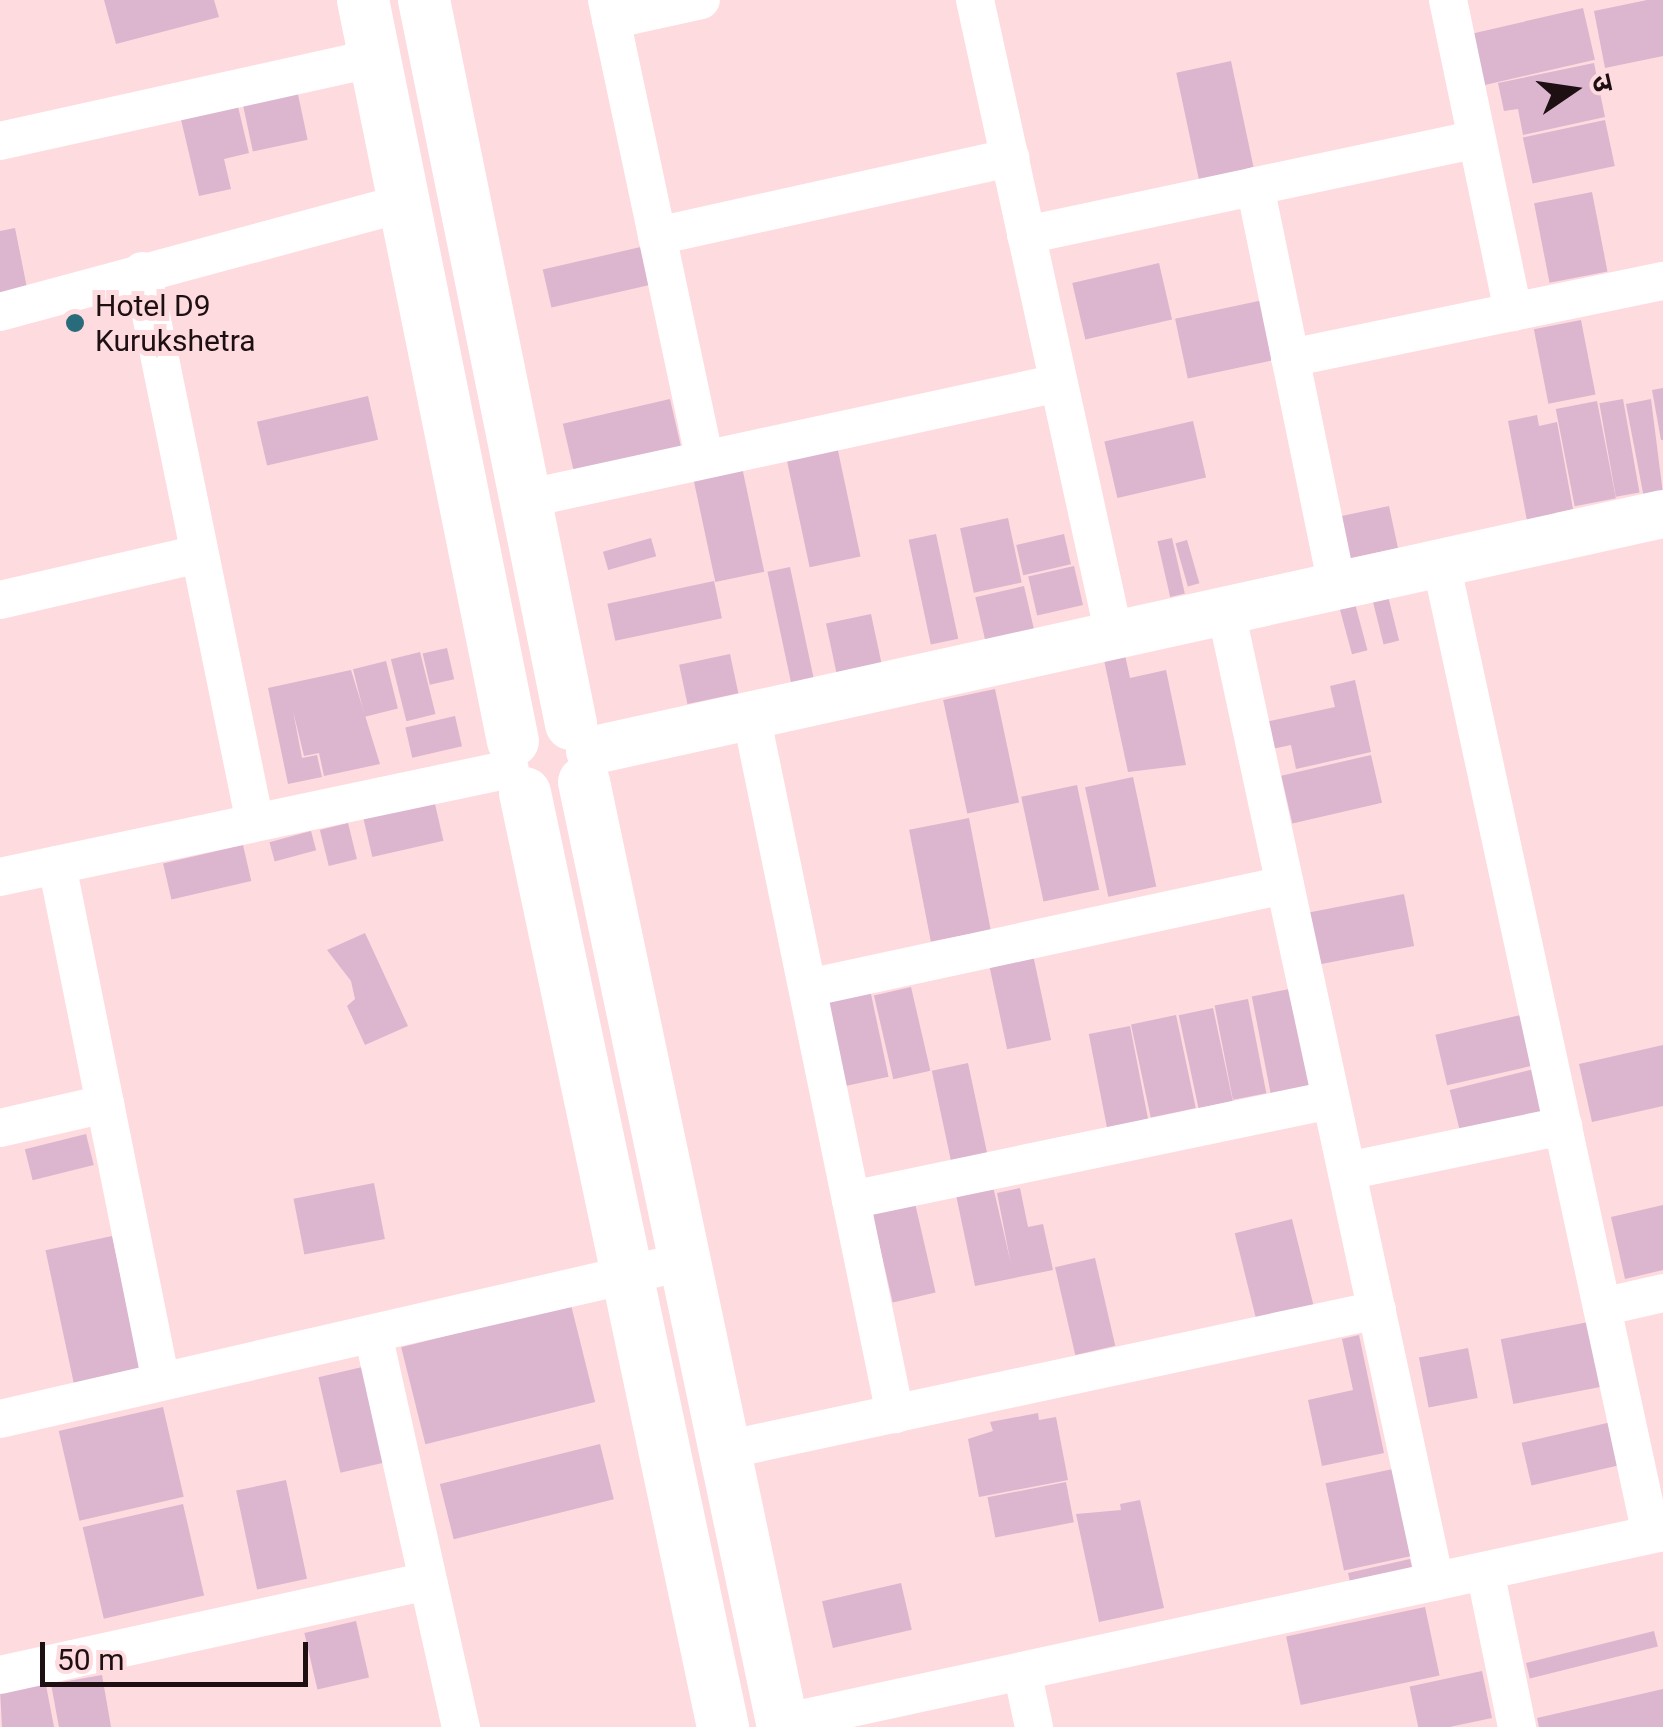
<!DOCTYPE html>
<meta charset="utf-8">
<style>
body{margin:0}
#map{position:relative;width:1663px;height:1727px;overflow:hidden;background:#fedbdf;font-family:Roboto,"Noto Sans Devanagari",sans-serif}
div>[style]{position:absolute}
.building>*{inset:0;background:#dcb5cf;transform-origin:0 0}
.minor>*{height:38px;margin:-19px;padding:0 19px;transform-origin:19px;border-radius:19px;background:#fff}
.tertiary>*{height:48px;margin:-24px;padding:0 24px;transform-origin:24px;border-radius:24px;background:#fff}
.secondary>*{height:52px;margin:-26px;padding:0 26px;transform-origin:26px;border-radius:26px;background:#fff}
.dots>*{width:28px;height:28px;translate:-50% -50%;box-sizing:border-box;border:5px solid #fedbdf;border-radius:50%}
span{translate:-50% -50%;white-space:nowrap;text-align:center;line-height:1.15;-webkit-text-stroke:10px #fedbdf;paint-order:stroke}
.poi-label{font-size:30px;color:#1e1012}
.left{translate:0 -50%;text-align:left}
.north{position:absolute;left:1523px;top:40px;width:100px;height:100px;-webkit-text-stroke:8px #fedbdf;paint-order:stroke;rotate:77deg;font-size:28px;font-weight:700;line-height:40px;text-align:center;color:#1e1012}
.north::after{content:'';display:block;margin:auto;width:35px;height:45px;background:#1e1012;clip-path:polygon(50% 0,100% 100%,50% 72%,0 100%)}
.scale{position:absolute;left:40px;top:1642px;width:268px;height:45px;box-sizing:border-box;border:5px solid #1e1012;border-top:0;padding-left:12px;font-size:30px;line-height:35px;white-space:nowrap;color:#1e1012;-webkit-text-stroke:8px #fedbdf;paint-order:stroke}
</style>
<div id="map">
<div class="building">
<i style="clip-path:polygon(104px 0,214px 0,219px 17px,116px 44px)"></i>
<i style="clip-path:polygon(1647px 0,1663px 0,1663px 56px,1605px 68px,1594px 11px)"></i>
<i style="left:1583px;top:8px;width:53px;height:113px;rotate:77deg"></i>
<i style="left:1231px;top:61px;width:116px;height:56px;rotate:78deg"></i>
<i style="clip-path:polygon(1594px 63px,1605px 117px,1523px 135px,1518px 109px,1504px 111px,1498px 83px)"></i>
<i style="left:296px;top:85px;width:56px;height:56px;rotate:78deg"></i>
<i style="clip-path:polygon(236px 98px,249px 153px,224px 159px,231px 189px,199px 196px,179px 111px)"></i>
<i style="left:1605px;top:120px;width:47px;height:84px;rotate:78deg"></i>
<i style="left:1592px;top:192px;width:81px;height:59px;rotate:79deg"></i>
<i style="clip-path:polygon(15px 228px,31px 308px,0 294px,0 231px)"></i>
<i style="left:645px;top:246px;width:39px;height:105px;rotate:77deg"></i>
<i style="left:1159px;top:263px;width:58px;height:89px;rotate:77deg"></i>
<i style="left:1268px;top:299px;width:61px;height:95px;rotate:78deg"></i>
<i style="left:1581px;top:320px;width:76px;height:48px;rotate:79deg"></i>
<i style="clip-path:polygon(1663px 388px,1663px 440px,1661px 440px,1652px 390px)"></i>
<i style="left:368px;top:396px;width:45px;height:114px;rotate:77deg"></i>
<i style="left:670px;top:399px;width:51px;height:110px;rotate:77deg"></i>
<i style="left:1623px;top:399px;width:95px;height:24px;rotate:80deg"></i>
<i style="clip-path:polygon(1651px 399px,1663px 494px,1644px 498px,1626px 404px)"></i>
<i style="left:1597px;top:401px;width:99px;height:42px;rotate:79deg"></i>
<i style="clip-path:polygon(1537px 415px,1539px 426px,1557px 422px,1573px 509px,1555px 513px,1557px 521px,1528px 526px,1508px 421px)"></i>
<i style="left:1193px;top:421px;width:58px;height:91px;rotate:77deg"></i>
<i style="left:837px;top:446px;width:113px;height:52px;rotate:78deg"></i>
<i style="left:742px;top:467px;width:107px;height:50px;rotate:78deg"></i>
<i style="left:1389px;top:506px;width:43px;height:52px;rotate:78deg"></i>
<i style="left:1008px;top:518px;width:66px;height:49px;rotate:78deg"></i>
<i style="left:936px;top:534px;width:107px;height:28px;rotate:78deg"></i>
<i style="left:1064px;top:534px;width:31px;height:49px;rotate:77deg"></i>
<i style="left:651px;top:538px;width:19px;height:50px;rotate:74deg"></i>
<i style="left:1172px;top:538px;width:57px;height:15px;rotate:77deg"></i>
<i style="left:1187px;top:540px;width:45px;height:12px;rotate:74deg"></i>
<i style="left:1074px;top:566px;width:40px;height:47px;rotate:77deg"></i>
<i style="left:790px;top:567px;width:123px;height:23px;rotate:78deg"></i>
<i style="left:714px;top:581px;width:38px;height:109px;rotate:78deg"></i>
<i style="left:1024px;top:586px;width:45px;height:50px;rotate:77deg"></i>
<i style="left:1387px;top:592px;width:50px;height:16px;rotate:76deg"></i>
<i style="left:1354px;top:600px;width:52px;height:16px;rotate:75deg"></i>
<i style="left:871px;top:614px;width:52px;height:46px;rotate:78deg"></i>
<i style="left:447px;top:648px;width:32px;height:25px;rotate:77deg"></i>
<i style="left:420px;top:652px;width:64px;height:30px;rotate:76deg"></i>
<i style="left:730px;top:654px;width:40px;height:52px;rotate:78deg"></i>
<i style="clip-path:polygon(1125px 655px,1130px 678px,1166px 670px,1186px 765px,1128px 772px,1104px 660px)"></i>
<i style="left:386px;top:661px;width:49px;height:34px;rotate:76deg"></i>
<i style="clip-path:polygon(351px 670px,380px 764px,324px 776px,319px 753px,304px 756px,293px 711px,302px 758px,317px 755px,322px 777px,288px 784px,268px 688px)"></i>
<i style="clip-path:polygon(1355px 680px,1371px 752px,1296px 769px,1291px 745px,1272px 749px,1265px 722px,1335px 707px,1330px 686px)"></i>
<i style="left:995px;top:689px;width:116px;height:53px;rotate:78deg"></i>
<i style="left:455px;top:716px;width:31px;height:51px;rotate:77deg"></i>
<i style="left:1371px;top:755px;width:49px;height:92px;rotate:77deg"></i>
<i style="left:1133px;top:777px;width:112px;height:49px;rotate:78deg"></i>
<i style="left:1077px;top:785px;width:107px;height:57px;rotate:78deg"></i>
<i style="left:432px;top:791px;width:51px;height:73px;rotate:77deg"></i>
<i style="left:969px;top:818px;width:114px;height:61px;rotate:79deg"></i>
<i style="left:348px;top:823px;width:37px;height:29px;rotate:76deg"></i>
<i style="left:311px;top:831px;width:20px;height:43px;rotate:75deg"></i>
<i style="left:243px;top:845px;width:37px;height:82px;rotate:77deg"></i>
<i style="left:1404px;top:894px;width:53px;height:97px;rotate:79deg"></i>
<i style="clip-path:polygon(365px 933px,408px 1026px,365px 1045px,347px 1006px,355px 999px,351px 981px,327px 950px)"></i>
<i style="left:1032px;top:950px;width:92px;height:45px;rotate:78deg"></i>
<i style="left:868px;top:980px;width:99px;height:50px;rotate:78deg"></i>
<i style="left:911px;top:987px;width:86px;height:38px;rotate:77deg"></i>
<i style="left:1295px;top:988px;width:99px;height:44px;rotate:79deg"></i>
<i style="left:1248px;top:999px;width:96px;height:34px;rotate:79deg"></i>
<i style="left:1213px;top:1008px;width:95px;height:35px;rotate:78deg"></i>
<i style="left:1525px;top:1014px;width:52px;height:92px;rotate:77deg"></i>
<i style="left:1176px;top:1015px;width:95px;height:46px;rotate:78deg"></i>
<i style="left:1130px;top:1026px;width:97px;height:42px;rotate:79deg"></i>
<i style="clip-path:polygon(1663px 1045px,1663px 1106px,1592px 1122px,1579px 1064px)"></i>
<i style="left:968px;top:1063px;width:97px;height:37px;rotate:78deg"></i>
<i style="left:1538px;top:1068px;width:49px;height:91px;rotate:76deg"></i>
<i style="left:86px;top:1134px;width:32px;height:63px;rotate:76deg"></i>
<i style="clip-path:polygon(992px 1182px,1011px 1264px,997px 1193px,1020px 1188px,1028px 1227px,1043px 1224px,1053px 1270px,975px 1286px,955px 1190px)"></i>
<i style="left:374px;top:1183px;width:57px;height:82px;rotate:79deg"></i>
<i style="left:914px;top:1199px;width:96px;height:44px;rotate:77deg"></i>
<i style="clip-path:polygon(1663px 1205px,1663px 1270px,1625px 1279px,1611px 1217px)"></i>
<i style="left:1292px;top:1219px;width:94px;height:59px;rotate:76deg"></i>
<i style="left:112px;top:1236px;width:139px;height:68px;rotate:78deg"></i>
<i style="left:1095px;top:1258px;width:90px;height:41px;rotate:77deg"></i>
<i style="left:571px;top:1305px;width:100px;height:175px;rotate:76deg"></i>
<i style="left:1594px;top:1321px;width:66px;height:95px;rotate:79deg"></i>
<i style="clip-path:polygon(1359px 1335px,1384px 1453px,1322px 1466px,1308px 1400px,1353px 1390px,1342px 1339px)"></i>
<i style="left:1468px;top:1348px;width:51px;height:50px;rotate:79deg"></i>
<i style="left:371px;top:1365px;width:98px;height:54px;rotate:77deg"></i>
<i style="left:163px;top:1407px;width:92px;height:107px;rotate:77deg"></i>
<i style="clip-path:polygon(1038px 1413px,1039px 1420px,1056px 1417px,1068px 1480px,979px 1497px,968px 1439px,993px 1431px,990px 1422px)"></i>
<i style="left:1620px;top:1420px;width:44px;height:101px;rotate:77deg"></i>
<i style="left:600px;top:1444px;width:57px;height:165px;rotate:76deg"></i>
<i style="left:1393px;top:1469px;width:89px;height:69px;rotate:78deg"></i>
<i style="left:286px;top:1480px;width:101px;height:51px;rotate:78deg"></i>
<i style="left:1066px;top:1482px;width:41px;height:80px;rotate:79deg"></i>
<i style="clip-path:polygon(1140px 1500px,1164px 1608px,1099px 1622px,1076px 1514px,1121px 1510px,1120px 1504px)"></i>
<i style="left:183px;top:1504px;width:94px;height:103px;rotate:77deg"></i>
<i style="clip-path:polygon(1410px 1559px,1416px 1584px,1352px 1591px,1348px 1573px)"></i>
<i style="left:901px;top:1583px;width:48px;height:81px;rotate:77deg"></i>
<i style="left:1425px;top:1607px;width:70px;height:142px;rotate:78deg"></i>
<i style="left:356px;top:1621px;width:58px;height:53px;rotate:77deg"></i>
<i style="left:1654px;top:1631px;width:16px;height:132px;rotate:76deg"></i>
<i style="left:1482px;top:1671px;width:48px;height:74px;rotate:78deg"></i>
<i style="clip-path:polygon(102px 1675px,111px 1727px,59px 1727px,51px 1684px)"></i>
<i style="clip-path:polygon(45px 1680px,54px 1727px,2px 1727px,0 1690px)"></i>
<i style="clip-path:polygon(1663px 1689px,1663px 1727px,1539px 1727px,1537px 1718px)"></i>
</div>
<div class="minor">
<i style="left:607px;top:0;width:467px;rotate:78deg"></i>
<i style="left:975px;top:0;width:650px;rotate:77.65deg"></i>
<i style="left:1448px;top:0;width:319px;rotate:78.2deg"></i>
<i style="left:611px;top:20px;width:92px;rotate:-12.5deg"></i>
<i style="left:0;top:141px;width:383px;rotate:-12.5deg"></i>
<i style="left:1255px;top:186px;width:408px;rotate:78.4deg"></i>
<i style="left:1026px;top:235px;width:460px;rotate:-12deg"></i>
<i style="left:657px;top:236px;width:362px;rotate:-12.5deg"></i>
<i style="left:142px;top:271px;width:563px;rotate:78.43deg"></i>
<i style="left:0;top:312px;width:417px;rotate:-15.1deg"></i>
<i style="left:1290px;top:358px;width:381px;rotate:-11.7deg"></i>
<i style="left:525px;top:499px;width:546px;rotate:-12.26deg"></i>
<i style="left:1441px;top:563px;width:993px;rotate:77.8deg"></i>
<i style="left:0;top:600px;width:204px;rotate:-13deg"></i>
<i style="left:1226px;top:611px;width:993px;rotate:77.85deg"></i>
<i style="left:751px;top:715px;width:714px;rotate:78.36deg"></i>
<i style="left:57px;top:865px;width:527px;rotate:78.63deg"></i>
<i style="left:0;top:877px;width:521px;rotate:-11.96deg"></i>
<i style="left:808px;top:988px;width:488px;rotate:-12.2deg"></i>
<i style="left:0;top:1128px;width:108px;rotate:-12.9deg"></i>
<i style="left:1347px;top:1171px;width:221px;rotate:-11.8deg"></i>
<i style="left:851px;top:1200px;width:490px;rotate:-11.8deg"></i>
<i style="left:1602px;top:1307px;width:63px;rotate:-12.9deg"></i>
<i style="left:373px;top:1334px;width:403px;rotate:77.4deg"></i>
<i style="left:0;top:1419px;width:701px;rotate:-12.95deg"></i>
<i style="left:721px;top:1451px;width:671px;rotate:-12.13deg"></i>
<i style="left:1485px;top:1571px;width:159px;rotate:78.4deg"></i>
<i style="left:1022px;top:1671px;width:57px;rotate:77.9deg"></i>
<i style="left:0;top:1675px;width:438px;rotate:-12.4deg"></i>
<i style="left:782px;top:1723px;width:901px;rotate:-12.23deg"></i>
</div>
<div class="tertiary">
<i style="left:590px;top:751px;width:1099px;rotate:-12.46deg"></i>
</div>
<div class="secondary">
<i style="left:363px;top:0;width:756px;rotate:78.56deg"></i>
<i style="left:424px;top:0;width:739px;rotate:78.52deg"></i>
<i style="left:584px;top:782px;width:966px;rotate:78.11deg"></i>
<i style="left:525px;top:793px;width:955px;rotate:78.03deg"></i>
</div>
<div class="dots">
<i style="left:75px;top:323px;background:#286c7c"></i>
</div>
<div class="poi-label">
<span class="left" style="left:95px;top:323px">Hotel D9<br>Kurukshetra</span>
</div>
<div class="north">उ</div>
<div class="scale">50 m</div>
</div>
